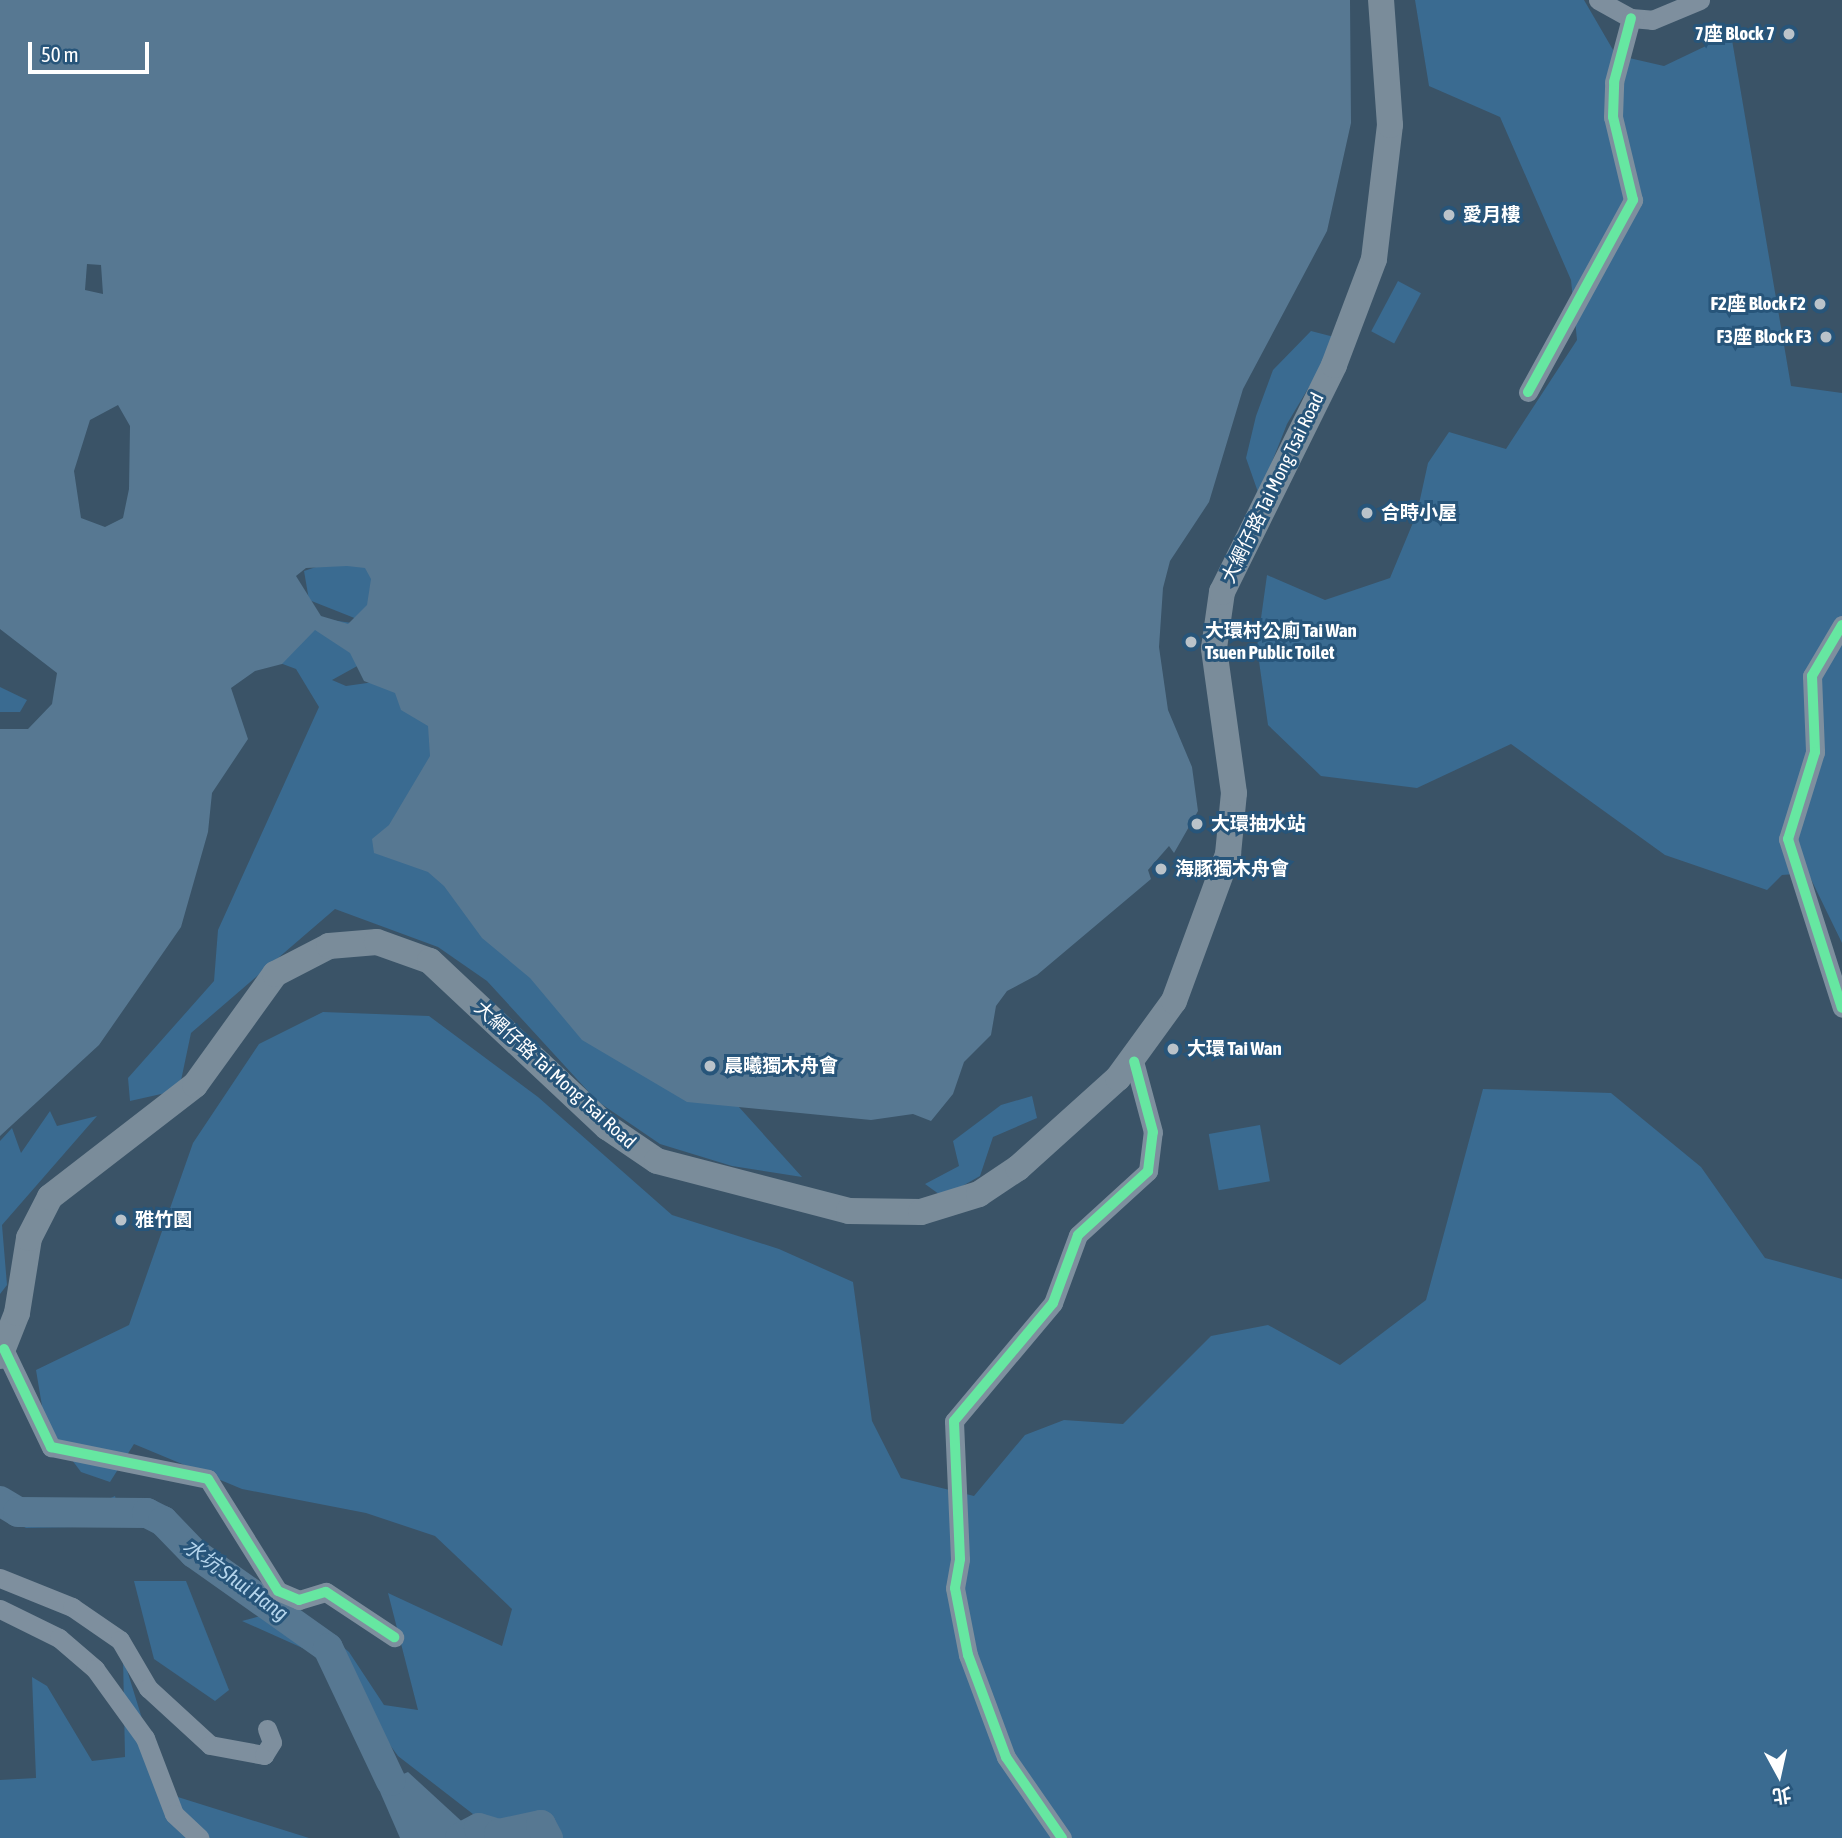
<!DOCTYPE html>
<meta charset="utf-8">
<style>
body{margin:0}
#map{position:relative;width:1842px;height:1838px;overflow:hidden;background:#3a5367;font-family:"Asap Condensed","Noto Sans TC",sans-serif}
div>[style]{position:absolute}
.green>*{inset:0;background:#3a6b91;transform-origin:0 0}
.water>*{inset:0;background:#577892}
.river>*{height:30px;margin:-15px;padding:0 15px;transform-origin:15px;border-radius:15px;background:#577892}
.street>*{height:19px;margin:-9.5px;padding:0 9.5px;transform-origin:9.5px;border-radius:9.5px;background:#7e8f9e}
.secondary>*{height:26px;margin:-13px;padding:0 13px;transform-origin:13px;border-radius:13px;background:#7a8c9a}
.cycleway>*{height:10px;margin:-5px;padding:0 5px;transform-origin:5px;border-radius:5px;background:#66e7a1}
.dots>*{width:19px;height:19px;translate:-50% -50%;box-sizing:border-box;border:4px solid #27557a;border-radius:50%}
span{translate:-50% -50%;white-space:nowrap;text-align:center;line-height:1.15;-webkit-text-stroke:6px #27557a;paint-order:stroke}
.poi-label{font-size:19px;color:#fff;font-weight:700}
.right{translate:-100% -50%;text-align:right}
.left{translate:0 -50%;text-align:left}
.street-label{font-size:19px;color:#fff}
.water-label{font-size:21px;color:#b5d5ec;font-style:italic}
.north{position:absolute;left:1744px;top:1740px;width:70px;height:70px;-webkit-text-stroke:5px #27557a;paint-order:stroke;rotate:172deg;font-size:19px;font-weight:700;line-height:28px;text-align:center;color:#fff}
.north::after{content:'';display:block;margin:auto;width:24px;height:32px;background:#fff;clip-path:polygon(50% 0,100% 100%,50% 72%,0 100%)}
.scale{position:absolute;left:28px;top:42px;width:121px;height:32px;box-sizing:border-box;border:4px solid #fff;border-top:0;padding-left:9px;font-size:21px;line-height:24px;white-space:nowrap;color:#fff;-webkit-text-stroke:5px #27557a;paint-order:stroke}
</style>
<div id="map">
<div class="green">
<i style="clip-path:polygon(1415px 0,1584px 0,1616px 55px,1664px 66px,1731px 34px,1791px 386px,1842px 393px,1842px 943px,1808px 873px,1782px 875px,1767px 890px,1665px 855px,1511px 744px,1417px 788px,1321px 776px,1268px 725px,1257px 647px,1267px 575px,1325px 600px,1390px 578px,1417px 513px,1428px 463px,1449px 432px,1506px 449px,1577px 340px,1571px 280px,1500px 117px,1429px 86px)"></i>
<i style="left:1398px;top:281px;width:26px;height:57px;rotate:28deg"></i>
<i style="clip-path:polygon(1311px 331px,1338px 338px,1287px 424px,1259px 495px,1246px 458px,1256px 416px,1273px 370px)"></i>
<i style="clip-path:polygon(361px 552px,377px 581px,362px 621px,309px 600px,304px 571px)"></i>
<i style="clip-path:polygon(296px 615px,366px 625px,388px 649px,332px 680px,346px 686px,388px 680px,444px 720px,749px 1106px,738px 1106px,802px 1177px,732px 1166px,660px 1144px,597px 1101px,487px 981px,438px 947px,335px 909px,191px 1033px,179px 1090px,130px 1101px,128px 1078px,214px 981px,218px 930px,319px 707px,296px 669px,251px 652px)"></i>
<i style="clip-path:polygon(0 687px,27px 700px,20px 712px,0 712px)"></i>
<i style="clip-path:polygon(323px 1012px,429px 1016px,538px 1097px,672px 1215px,779px 1249px,853px 1282px,872px 1421px,901px 1478px,974px 1496px,1025px 1435px,1064px 1420px,1123px 1424px,1211px 1336px,1268px 1325px,1340px 1365px,1426px 1300px,1483px 1089px,1611px 1093px,1701px 1167px,1765px 1258px,1842px 1279px,1842px 1838px,480px 1838px,491px 1828px,398px 1756px,327px 1659px,242px 1621px,295px 1607px,349px 1652px,384px 1705px,418px 1710px,388px 1593px,502px 1646px,512px 1609px,435px 1536px,366px 1513px,242px 1489px,134px 1444px,110px 1482px,81px 1472px,45px 1424px,36px 1370px,129px 1325px,193px 1143px,259px 1044px)"></i>
<i style="clip-path:polygon(1032px 1096px,1037px 1118px,993px 1137px,980px 1176px,943px 1197px,925px 1184px,959px 1166px,953px 1141px,1001px 1105px)"></i>
<i style="clip-path:polygon(50px 1111px,57px 1126px,97px 1116px,2px 1225px,7px 1285px,0 1294px,0 1141px,12px 1128px,21px 1153px)"></i>
<i style="left:1260px;top:1125px;width:57px;height:52px;rotate:80deg"></i>
<i style="clip-path:polygon(0 1493px,10px 1505px,90px 1508px,115px 1496px,123px 1526px,26px 1528px,0 1514px)"></i>
<i style="clip-path:polygon(134px 1581px,186px 1581px,229px 1690px,215px 1701px,154px 1659px)"></i>
<i style="clip-path:polygon(123px 1657px,165px 1793px,309px 1838px,0 1838px,0 1780px,36px 1778px,32px 1677px,47px 1686px,92px 1761px,125px 1757px)"></i>
</div>
<div class="water">
<i style="clip-path:polygon(evenodd,0 0,1350px 0,1351px 123px,1327px 231px,1243px 389px,1209px 502px,1170px 561px,1163px 588px,1159px 647px,1168px 710px,1192px 767px,1198px 811px,1174px 853px,1169px 846px,1148px 870px,1151px 879px,1037px 975px,1007px 991px,996px 1006px,991px 1035px,964px 1062px,953px 1094px,931px 1121px,913px 1114px,871px 1120px,687px 1102px,582px 1040px,530px 978px,482px 938px,444px 886px,428px 872px,374px 853px,372px 839px,389px 825px,430px 756px,428px 726px,401px 710px,395px 693px,364px 681px,350px 653px,315px 630px,282px 664px,255px 671px,231px 688px,248px 739px,212px 793px,208px 832px,181px 927px,99px 1045px,0 1136px,0 729px,28px 729px,52px 704px,57px 673px,0 629px,0 0,87px 264px,101px 265px,103px 294px,85px 290px,87px 264px,0 0,118px 405px,130px 426px,129px 489px,123px 518px,105px 527px,81px 518px,74px 471px,90px 420px,118px 405px,0 0,347px 566px,365px 568px,371px 579px,367px 605px,348px 624px,321px 616px,296px 576px,306px 568px,347px 566px)"></i>
<i style="clip-path:polygon(408px 1772px,469px 1828px,466px 1838px,400px 1838px,377px 1785px)"></i>
</div>
<div class="river">
<i style="left:0;top:1501px;width:21px;rotate:31deg"></i>
<i style="left:18px;top:1512px;width:129px;rotate:0.4deg"></i>
<i style="left:147px;top:1513px;width:18px;rotate:27deg"></i>
<i style="left:163px;top:1521px;width:45px;rotate:45.9deg"></i>
<i style="left:194px;top:1553px;width:164px;rotate:35.3deg"></i>
<i style="left:328px;top:1648px;width:147px;rotate:64.7deg"></i>
<i style="left:460px;top:1838px;width:21px;rotate:-28deg"></i>
<i style="left:479px;top:1828px;width:21px;rotate:17deg"></i>
<i style="left:499px;top:1834px;width:43px;rotate:-12.1deg"></i>
<i style="left:541px;top:1825px;width:15px;rotate:62deg"></i>
</div>
<div class="street">
<i style="left:1598px;top:0;width:38px;rotate:29deg"></i>
<i style="left:1631px;top:18px;width:21px;rotate:5deg"></i>
<i style="left:1652px;top:20px;width:52px;rotate:-22.6deg"></i>
<i style="left:1528px;top:392px;width:219px;rotate:-61.3deg"></i>
<i style="left:1633px;top:200px;width:85px;rotate:-103.5deg"></i>
<i style="left:1613px;top:117px;width:35px;rotate:-88deg"></i>
<i style="left:1614px;top:82px;width:66px;rotate:-75.1deg"></i>
<i style="left:1842px;top:625px;width:59px;rotate:120.5deg"></i>
<i style="left:1812px;top:676px;width:76px;rotate:87.7deg"></i>
<i style="left:1815px;top:752px;width:91px;rotate:107.2deg"></i>
<i style="left:1788px;top:839px;width:177px;rotate:72.3deg"></i>
<i style="left:4px;top:1349px;width:109px;rotate:64.4deg"></i>
<i style="left:51px;top:1447px;width:160px;rotate:11.5deg"></i>
<i style="left:208px;top:1479px;width:132px;rotate:58deg"></i>
<i style="left:278px;top:1591px;width:23px;rotate:23deg"></i>
<i style="left:299px;top:1600px;width:28px;rotate:-17deg"></i>
<i style="left:326px;top:1592px;width:82px;rotate:33.5deg"></i>
<i style="left:0;top:1578px;width:78px;rotate:21.9deg"></i>
<i style="left:72px;top:1607px;width:58px;rotate:34.5deg"></i>
<i style="left:120px;top:1640px;width:56px;rotate:59.7deg"></i>
<i style="left:148px;top:1688px;width:84px;rotate:42.6deg"></i>
<i style="left:210px;top:1745px;width:55px;rotate:10.5deg"></i>
<i style="left:264px;top:1755px;width:15px;rotate:-58deg"></i>
<i style="left:272px;top:1742px;width:14px;rotate:-111deg"></i>
<i style="left:0;top:1609px;width:66px;rotate:26.2deg"></i>
<i style="left:59px;top:1638px;width:48px;rotate:40.7deg"></i>
<i style="left:95px;top:1669px;width:85px;rotate:54.1deg"></i>
<i style="left:145px;top:1738px;width:81px;rotate:69.1deg"></i>
<i style="left:174px;top:1814px;width:35px;rotate:43deg"></i>
<i style="left:1062px;top:1838px;width:98px;rotate:-124.7deg"></i>
<i style="left:1006px;top:1757px;width:109px;rotate:-110.4deg"></i>
<i style="left:968px;top:1655px;width:68px;rotate:-101deg"></i>
<i style="left:955px;top:1588px;width:29px;rotate:-80deg"></i>
<i style="left:960px;top:1559px;width:138px;rotate:-92.5deg"></i>
<i style="left:954px;top:1421px;width:154px;rotate:-50deg"></i>
<i style="left:1053px;top:1303px;width:72px;rotate:-69.8deg"></i>
<i style="left:1078px;top:1235px;width:95px;rotate:-42.4deg"></i>
<i style="left:1148px;top:1171px;width:39px;rotate:-83deg"></i>
<i style="left:1153px;top:1132px;width:73px;rotate:-105deg"></i>
</div>
<div class="secondary">
<i style="left:0;top:1356px;width:46px;rotate:-68.4deg"></i>
<i style="left:17px;top:1313px;width:76px;rotate:-80.9deg"></i>
<i style="left:29px;top:1238px;width:46px;rotate:-62.9deg"></i>
<i style="left:50px;top:1197px;width:183px;rotate:-37.7deg"></i>
<i style="left:195px;top:1085px;width:137px;rotate:-54.2deg"></i>
<i style="left:275px;top:974px;width:61px;rotate:-27.4deg"></i>
<i style="left:329px;top:946px;width:48px;rotate:-4.8deg"></i>
<i style="left:377px;top:942px;width:56px;rotate:19.7deg"></i>
<i style="left:430px;top:961px;width:243px;rotate:43.2deg"></i>
<i style="left:607px;top:1127px;width:60px;rotate:34.2deg"></i>
<i style="left:657px;top:1161px;width:198px;rotate:14.6deg"></i>
<i style="left:849px;top:1211px;width:72px;rotate:0.8deg"></i>
<i style="left:921px;top:1212px;width:61px;rotate:-17.2deg"></i>
<i style="left:979px;top:1194px;width:47px;rotate:-33.7deg"></i>
<i style="left:1018px;top:1168px;width:135px;rotate:-42deg"></i>
<i style="left:1118px;top:1078px;width:95px;rotate:-54deg"></i>
<i style="left:1174px;top:1001px;width:157px;rotate:-69.8deg"></i>
<i style="left:1228px;top:854px;width:61px;rotate:-84.4deg"></i>
<i style="left:1234px;top:793px;width:146px;rotate:-97.9deg"></i>
<i style="left:1214px;top:648px;width:57px;rotate:-81.9deg"></i>
<i style="left:1222px;top:592px;width:253px;rotate:-63.7deg"></i>
<i style="left:1334px;top:365px;width:113px;rotate:-69.3deg"></i>
<i style="left:1374px;top:259px;width:135px;rotate:-83.2deg"></i>
<i style="left:1390px;top:125px;width:125px;rotate:-94.1deg"></i>
</div>
<div class="cycleway">
<i style="left:1528px;top:392px;width:219px;rotate:-61.3deg"></i>
<i style="left:1633px;top:200px;width:85px;rotate:-103.5deg"></i>
<i style="left:1613px;top:117px;width:35px;rotate:-88deg"></i>
<i style="left:1614px;top:82px;width:66px;rotate:-75.1deg"></i>
<i style="left:1842px;top:625px;width:59px;rotate:120.5deg"></i>
<i style="left:1812px;top:676px;width:76px;rotate:87.7deg"></i>
<i style="left:1815px;top:752px;width:91px;rotate:107.2deg"></i>
<i style="left:1788px;top:839px;width:177px;rotate:72.3deg"></i>
<i style="left:4px;top:1349px;width:109px;rotate:64.4deg"></i>
<i style="left:51px;top:1447px;width:160px;rotate:11.5deg"></i>
<i style="left:208px;top:1479px;width:132px;rotate:58deg"></i>
<i style="left:278px;top:1591px;width:23px;rotate:23deg"></i>
<i style="left:299px;top:1600px;width:28px;rotate:-17deg"></i>
<i style="left:326px;top:1592px;width:82px;rotate:33.5deg"></i>
<i style="left:1062px;top:1838px;width:98px;rotate:-124.7deg"></i>
<i style="left:1006px;top:1757px;width:109px;rotate:-110.4deg"></i>
<i style="left:968px;top:1655px;width:68px;rotate:-101deg"></i>
<i style="left:955px;top:1588px;width:29px;rotate:-80deg"></i>
<i style="left:960px;top:1559px;width:138px;rotate:-92.5deg"></i>
<i style="left:954px;top:1421px;width:154px;rotate:-50deg"></i>
<i style="left:1053px;top:1303px;width:72px;rotate:-69.8deg"></i>
<i style="left:1078px;top:1235px;width:95px;rotate:-42.4deg"></i>
<i style="left:1148px;top:1171px;width:39px;rotate:-83deg"></i>
<i style="left:1153px;top:1132px;width:73px;rotate:-105deg"></i>
</div>
<div class="dots">
<i style="left:1789px;top:34px;background:#bac3ca"></i>
<i style="left:1449px;top:215px;background:#bac3ca"></i>
<i style="left:1820px;top:304px;background:#bac3ca"></i>
<i style="left:1826px;top:337px;background:#bac3ca"></i>
<i style="left:1367px;top:513px;background:#bac3ca"></i>
<i style="left:1191px;top:642px;background:#bac3ca"></i>
<i style="left:1197px;top:824px;background:#bac3ca"></i>
<i style="left:1161px;top:869px;background:#bac3ca"></i>
<i style="left:1173px;top:1049px;background:#bac3ca"></i>
<i style="left:710px;top:1066px;background:#bac3ca"></i>
<i style="left:121px;top:1220px;background:#bac3ca"></i>
</div>
<div class="poi-label">
<span class="right" style="left:1775px;top:34px">7座 Block 7</span>
<span class="left" style="left:1463px;top:215px">愛月樓</span>
<span class="right" style="left:1806px;top:304px">F2座 Block F2</span>
<span class="right" style="left:1812px;top:337px">F3座 Block F3</span>
<span class="left" style="left:1381px;top:513px">合時小屋</span>
<span class="left" style="left:1205px;top:642px">大環村公廁 Tai Wan<br>Tsuen Public Toilet</span>
<span class="left" style="left:1211px;top:824px">大環抽水站</span>
<span class="left" style="left:1175px;top:869px">海豚獨木舟會</span>
<span class="left" style="left:1187px;top:1049px">大環 Tai Wan</span>
<span class="left" style="left:724px;top:1066px">晨曦獨木舟會</span>
<span class="left" style="left:135px;top:1220px">雅竹園</span>
</div>
<div class="street-label">
<span style="left:1273px;top:488px;rotate:-64deg">大網仔路 Tai Mong Tsai Road</span>
<span style="left:555px;top:1075px;rotate:42deg">大網仔路 Tai Mong Tsai Road</span>
</div>
<div class="water-label">
<span style="left:236px;top:1579px;rotate:36deg">水坑 Shui Hang</span>
</div>
<div class="north">北</div>
<div class="scale">50 m</div>
</div>
